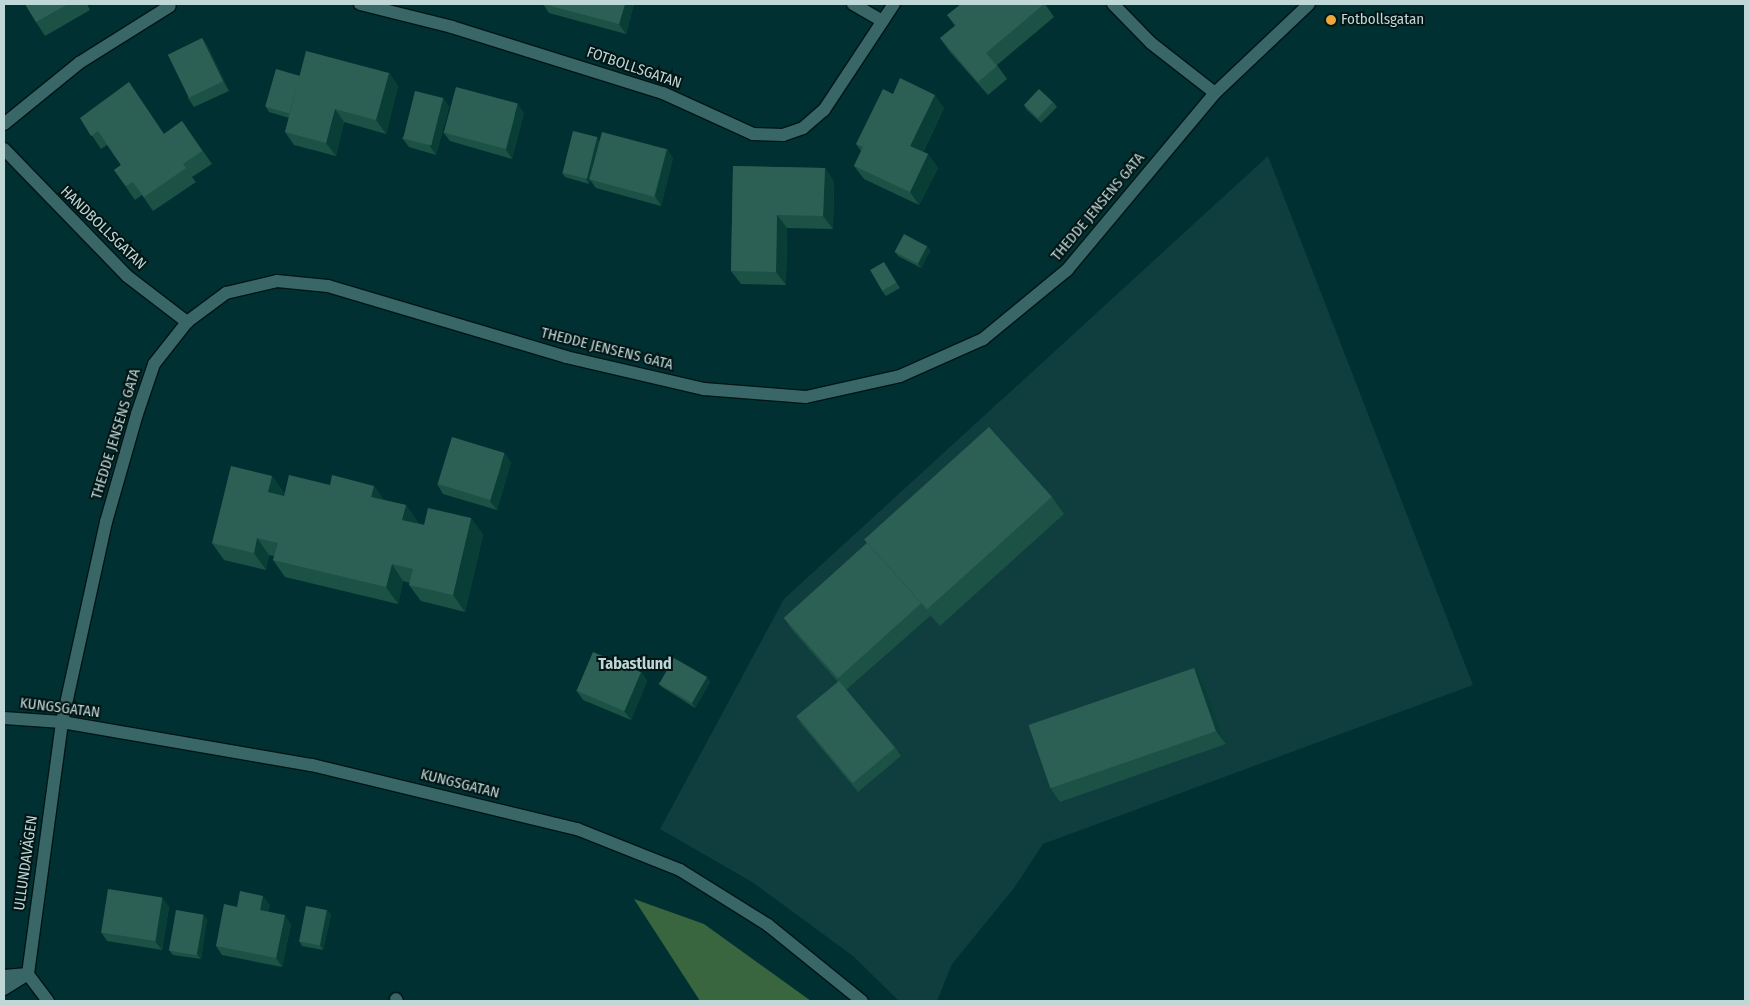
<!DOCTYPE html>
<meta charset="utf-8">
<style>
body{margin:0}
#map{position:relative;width:1749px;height:1005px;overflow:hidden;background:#003031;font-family:"Fira Sans Condensed",sans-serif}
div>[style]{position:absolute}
.built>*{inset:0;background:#103d3d}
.forest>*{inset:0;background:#39663f}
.roads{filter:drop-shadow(1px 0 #001516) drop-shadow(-1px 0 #001516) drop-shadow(0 1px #001516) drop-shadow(0 -1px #001516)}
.service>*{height:12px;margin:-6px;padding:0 6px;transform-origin:6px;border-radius:6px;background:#396666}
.minor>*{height:12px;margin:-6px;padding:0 6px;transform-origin:6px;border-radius:6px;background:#396666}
.tertiary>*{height:12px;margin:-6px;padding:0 6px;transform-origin:6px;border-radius:6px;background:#396666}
.wall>*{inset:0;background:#1b5245}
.shaded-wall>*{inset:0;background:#093e36}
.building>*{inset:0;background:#2d6055;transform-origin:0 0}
.dots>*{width:14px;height:14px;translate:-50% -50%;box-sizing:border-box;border:2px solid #031515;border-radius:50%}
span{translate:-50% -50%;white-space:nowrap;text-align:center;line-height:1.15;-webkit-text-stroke:4px #031515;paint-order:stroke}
.poi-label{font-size:15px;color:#c0d7d7}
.left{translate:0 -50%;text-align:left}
.street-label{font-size:15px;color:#c0d7d7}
.neighbourhood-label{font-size:16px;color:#c0d7d7;font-weight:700}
.frame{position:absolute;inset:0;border:5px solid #c0d7d7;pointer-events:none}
</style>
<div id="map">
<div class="built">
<i style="clip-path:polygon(1268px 156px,1473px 685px,1043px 844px,1014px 888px,952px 964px,937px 1001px,899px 1001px,853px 956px,752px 882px,660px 829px,784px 599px)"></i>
</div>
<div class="forest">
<i style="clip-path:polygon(634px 899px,704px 924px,811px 1001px,700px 1001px)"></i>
</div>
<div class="roads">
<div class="service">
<i style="left:853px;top:4px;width:34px;rotate:30deg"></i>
</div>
<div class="minor">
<i style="left:360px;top:4px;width:95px;rotate:14deg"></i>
<i style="left:452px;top:27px;width:221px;rotate:17.4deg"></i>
<i style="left:663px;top:93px;width:99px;rotate:24.5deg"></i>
<i style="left:753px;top:134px;width:30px;rotate:2deg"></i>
<i style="left:783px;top:135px;width:21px;rotate:-19deg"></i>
<i style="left:803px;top:128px;width:28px;rotate:-41deg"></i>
<i style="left:824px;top:110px;width:127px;rotate:-56.6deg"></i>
<i style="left:1113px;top:4px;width:54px;rotate:45.7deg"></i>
<i style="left:1151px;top:43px;width:81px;rotate:38deg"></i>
<i style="left:4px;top:124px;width:97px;rotate:-39.1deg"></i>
<i style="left:79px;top:63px;width:107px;rotate:-32.1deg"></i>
<i style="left:4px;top:149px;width:177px;rotate:45.9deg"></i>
<i style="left:127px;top:276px;width:76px;rotate:37.5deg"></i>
<i style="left:4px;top:976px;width:21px;rotate:-5deg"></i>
<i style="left:4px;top:989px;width:28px;rotate:-32deg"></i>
<i style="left:396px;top:999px;width:2px;rotate:63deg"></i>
<i style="left:48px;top:1001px;width:34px;rotate:-127deg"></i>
<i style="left:28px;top:974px;width:254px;rotate:-82.3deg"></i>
<i style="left:62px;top:722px;width:205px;rotate:-77.6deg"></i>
<i style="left:106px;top:522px;width:112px;rotate:-74deg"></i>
<i style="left:137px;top:414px;width:53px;rotate:-71.2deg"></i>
<i style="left:154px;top:364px;width:53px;rotate:-51.8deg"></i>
<i style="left:187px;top:322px;width:49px;rotate:-36.6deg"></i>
<i style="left:226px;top:293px;width:52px;rotate:-13.2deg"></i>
<i style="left:277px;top:281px;width:51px;rotate:5.6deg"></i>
<i style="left:328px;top:286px;width:248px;rotate:16.6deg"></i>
<i style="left:566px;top:357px;width:142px;rotate:13.1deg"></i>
<i style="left:704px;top:389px;width:102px;rotate:4.5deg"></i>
<i style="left:806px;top:397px;width:96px;rotate:-12.6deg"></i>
<i style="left:900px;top:376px;width:91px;rotate:-24deg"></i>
<i style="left:983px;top:339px;width:109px;rotate:-39.4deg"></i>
<i style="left:1067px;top:270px;width:231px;rotate:-50.1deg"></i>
<i style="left:1215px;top:93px;width:129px;rotate:-43.4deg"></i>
</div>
<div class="tertiary">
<i style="left:4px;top:718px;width:58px;rotate:3.9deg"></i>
<i style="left:62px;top:722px;width:254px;rotate:9.8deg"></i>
<i style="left:312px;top:765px;width:273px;rotate:13.6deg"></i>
<i style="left:577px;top:829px;width:111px;rotate:21.7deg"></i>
<i style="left:680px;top:870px;width:104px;rotate:32deg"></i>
<i style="left:768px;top:925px;width:121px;rotate:39deg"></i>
</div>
</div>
<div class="wall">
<i style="clip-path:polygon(25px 4px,87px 4px,90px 10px,45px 36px,36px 22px)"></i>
<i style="clip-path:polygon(543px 4px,634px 4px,626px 34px,549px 13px)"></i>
<i style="clip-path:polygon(1045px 4px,1054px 17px,997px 65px,1007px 79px,988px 95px,950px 52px,940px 38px,955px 26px,947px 15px)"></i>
<i style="clip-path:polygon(202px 38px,208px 47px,229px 91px,194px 107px,188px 98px)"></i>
<i style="clip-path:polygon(389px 73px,398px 86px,386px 134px,344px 122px,336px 156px,294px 145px,285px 132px,289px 118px,269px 112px,266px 107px,300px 76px)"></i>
<i style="clip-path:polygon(893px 94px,944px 108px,923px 152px,928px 154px,938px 168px,919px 205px,864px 179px,854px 166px,861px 151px,856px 144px)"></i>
<i style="clip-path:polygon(443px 98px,449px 107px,436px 155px,409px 147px,402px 138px)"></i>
<i style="clip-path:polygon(1053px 102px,1057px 107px,1041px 123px,1027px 110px,1024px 105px)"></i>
<i style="clip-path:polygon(524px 113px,512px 159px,450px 141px,443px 132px)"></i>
<i style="clip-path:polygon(80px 118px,164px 134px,182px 121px,212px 164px,192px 177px,196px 182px,153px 211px,142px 195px,135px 200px,114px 170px,121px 165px,107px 145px,101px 149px)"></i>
<i style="clip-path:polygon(599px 141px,667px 149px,673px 158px,661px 206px,596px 188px,590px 180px,589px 184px,565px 177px,562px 173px)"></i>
<i style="clip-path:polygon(733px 166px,825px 168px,834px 182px,833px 229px,787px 228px,786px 285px,741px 284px,731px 271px)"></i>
<i style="clip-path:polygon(927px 246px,930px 251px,921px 268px,898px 256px,895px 252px)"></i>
<i style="clip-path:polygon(887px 267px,900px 288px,886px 296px,882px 291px)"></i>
<i style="clip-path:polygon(511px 462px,497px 510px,443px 494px,437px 484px)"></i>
<i style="clip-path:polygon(272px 476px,284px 493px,283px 496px,284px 496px,330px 485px,374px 486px,384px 500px,406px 505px,417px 521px,417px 523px,424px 525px,471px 518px,483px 535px,465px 612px,421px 601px,409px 585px,410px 583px,403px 581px,398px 604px,285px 577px,273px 560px,274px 556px,269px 555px,266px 570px,224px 560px,212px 543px)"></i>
<i style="clip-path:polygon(1052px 497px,1064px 514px,940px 626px,929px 614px,930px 616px,846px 690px,895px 747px,901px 756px,858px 792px,802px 725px,796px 716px,838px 682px,793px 631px,784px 618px,867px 543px,864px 539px)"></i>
<i style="clip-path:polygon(1194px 668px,1203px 681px,1226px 744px,1060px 802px,1051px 789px)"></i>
<i style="clip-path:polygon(641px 672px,647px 681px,631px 720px,583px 700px,576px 690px)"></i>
<i style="clip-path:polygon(707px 677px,710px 682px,695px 708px,662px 687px,658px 683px)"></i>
<i style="clip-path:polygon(162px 898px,169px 907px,162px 950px,107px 941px,101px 932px)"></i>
<i style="clip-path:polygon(270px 905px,268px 911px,291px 924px,282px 967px,222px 955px,216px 946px,237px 907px)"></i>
<i style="clip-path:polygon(327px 910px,331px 915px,323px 950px,302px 946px,299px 941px)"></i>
<i style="clip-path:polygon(207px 919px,201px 959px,173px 955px,169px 950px)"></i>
</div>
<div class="shaded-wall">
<i style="clip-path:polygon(625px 4px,634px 4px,626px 34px,619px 24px)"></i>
<i style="clip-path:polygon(202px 38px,208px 47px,229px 91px,223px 81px)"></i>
<i style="clip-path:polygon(389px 73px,398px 86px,386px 134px,376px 120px)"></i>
<i style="clip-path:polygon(935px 95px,944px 108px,919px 159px,910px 146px)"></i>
<i style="clip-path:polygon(443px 98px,449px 107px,436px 155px,429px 145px)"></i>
<i style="clip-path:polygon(518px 104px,524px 113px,512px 159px,506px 150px)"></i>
<i style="clip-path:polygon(335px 109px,344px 122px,336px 156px,326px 143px)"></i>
<i style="clip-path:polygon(597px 137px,600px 142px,589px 184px,586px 179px)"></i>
<i style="clip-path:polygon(667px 149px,673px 158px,661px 206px,655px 196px)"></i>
<i style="clip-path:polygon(928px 154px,938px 168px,919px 205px,910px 192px)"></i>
<i style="clip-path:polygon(825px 168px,834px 182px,833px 229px,823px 216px)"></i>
<i style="clip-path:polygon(777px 215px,787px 228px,786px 285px,776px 272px)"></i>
<i style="clip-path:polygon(927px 246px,930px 251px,921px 268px,918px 264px)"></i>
<i style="clip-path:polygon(505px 453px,511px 462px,497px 510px,490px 501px)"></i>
<i style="clip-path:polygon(272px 476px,284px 493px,280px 509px,268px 492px)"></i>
<i style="clip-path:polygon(374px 486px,386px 502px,371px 497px)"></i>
<i style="clip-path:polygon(406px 505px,417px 521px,414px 536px,402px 520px)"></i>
<i style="clip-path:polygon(471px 518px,483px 535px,465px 612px,453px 595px)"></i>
<i style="clip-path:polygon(257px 538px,269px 555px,266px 570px,254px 553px)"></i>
<i style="clip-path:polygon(392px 564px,403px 581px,398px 604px,386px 587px)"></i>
<i style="clip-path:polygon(1194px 668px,1203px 681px,1226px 744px,1216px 731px)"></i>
<i style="clip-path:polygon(641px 672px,647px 681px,631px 720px,624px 711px)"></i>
<i style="clip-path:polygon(707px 677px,710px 682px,695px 708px,692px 703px)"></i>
<i style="clip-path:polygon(263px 896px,270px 905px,267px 919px,260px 910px)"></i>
<i style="clip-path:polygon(162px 898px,169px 907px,162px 950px,155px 941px)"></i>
<i style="clip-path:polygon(327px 910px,331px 915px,323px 950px,320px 945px)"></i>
<i style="clip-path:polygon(204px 915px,207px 919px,201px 959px,197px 954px)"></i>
<i style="clip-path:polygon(285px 915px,291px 924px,282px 967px,276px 958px)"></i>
</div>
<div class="building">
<i style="clip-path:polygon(25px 4px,68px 4px,36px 22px)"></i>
<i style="clip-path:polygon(543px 4px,625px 4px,619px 24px)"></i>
<i style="clip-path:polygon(961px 4px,1044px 4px,986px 53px,997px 66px,978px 82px,940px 38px,956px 25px,947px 15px)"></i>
<i style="left:202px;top:38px;width:48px;height:38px;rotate:64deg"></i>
<i style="clip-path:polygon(306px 51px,389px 73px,376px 120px,335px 109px,326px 143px,285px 132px)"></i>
<i style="left:276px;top:69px;width:25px;height:39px;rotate:16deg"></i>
<i style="clip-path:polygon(900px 78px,935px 95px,910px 146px,928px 154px,910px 192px,854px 166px,863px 147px,856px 144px,883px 89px,893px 94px)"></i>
<i style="clip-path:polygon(129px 82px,164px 134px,182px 121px,202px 151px,183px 164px,186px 168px,144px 197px,133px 182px,126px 186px,114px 170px,121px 165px,98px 131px,91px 136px,80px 118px)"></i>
<i style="left:456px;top:87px;width:64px;height:47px;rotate:15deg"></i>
<i style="left:1039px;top:89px;width:19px;height:22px;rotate:43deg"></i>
<i style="left:415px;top:91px;width:29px;height:49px;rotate:14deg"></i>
<i style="left:573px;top:131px;width:25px;height:43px;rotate:14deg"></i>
<i style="left:602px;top:132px;width:67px;height:49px;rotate:15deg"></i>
<i style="clip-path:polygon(733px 166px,825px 168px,823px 216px,777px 215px,776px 272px,731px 271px)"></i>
<i style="left:904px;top:234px;width:26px;height:20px;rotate:28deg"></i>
<i style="left:884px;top:262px;width:24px;height:16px;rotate:60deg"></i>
<i style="left:989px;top:427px;width:94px;height:168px;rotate:48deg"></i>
<i style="left:452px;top:437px;width:55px;height:49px;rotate:17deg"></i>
<i style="clip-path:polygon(231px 466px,272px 476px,268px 492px,284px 496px,289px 475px,330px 485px,332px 475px,374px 486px,371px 497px,406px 505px,402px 520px,424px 525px,428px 508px,471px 518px,453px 595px,409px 585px,413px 569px,392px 564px,386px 587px,273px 560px,278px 543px,257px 538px,254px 553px,212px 543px)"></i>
<i style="left:867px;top:543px;width:81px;height:112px;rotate:48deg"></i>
<i style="left:593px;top:652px;width:52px;height:42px;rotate:23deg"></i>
<i style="left:674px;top:658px;width:38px;height:30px;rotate:30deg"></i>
<i style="left:1194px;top:668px;width:67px;height:175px;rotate:71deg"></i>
<i style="left:839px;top:681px;width:87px;height:55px;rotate:50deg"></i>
<i style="left:108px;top:889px;width:55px;height:44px;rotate:9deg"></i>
<i style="clip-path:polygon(240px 891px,263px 896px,260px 910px,285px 915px,276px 958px,216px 946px,224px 904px,237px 907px)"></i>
<i style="left:306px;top:906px;width:21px;height:36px;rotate:11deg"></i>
<i style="left:176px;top:910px;width:28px;height:41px;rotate:10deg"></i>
</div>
<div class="dots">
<i style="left:1331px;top:20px;background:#eea83c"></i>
</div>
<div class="poi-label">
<span class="left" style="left:1341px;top:20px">Fotbollsgatan</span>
</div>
<div class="street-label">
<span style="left:634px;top:68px;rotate:19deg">FOTBOLLSGATAN</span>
<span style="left:1098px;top:207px;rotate:-50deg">THEDDE JENSENS GATA</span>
<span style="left:103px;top:228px;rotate:44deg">HANDBOLLSGATAN</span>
<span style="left:607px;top:349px;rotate:14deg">THEDDE JENSENS GATA</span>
<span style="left:116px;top:434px;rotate:-73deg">THEDDE JENSENS GATA</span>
<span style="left:60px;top:708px;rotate:7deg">KUNGSGATAN</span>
<span style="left:460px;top:784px;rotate:14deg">KUNGSGATAN</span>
<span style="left:26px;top:863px;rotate:-82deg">ULLUNDAVÄGEN</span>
</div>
<div class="neighbourhood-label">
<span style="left:635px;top:664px">Tabastlund</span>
</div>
<div class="frame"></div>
</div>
